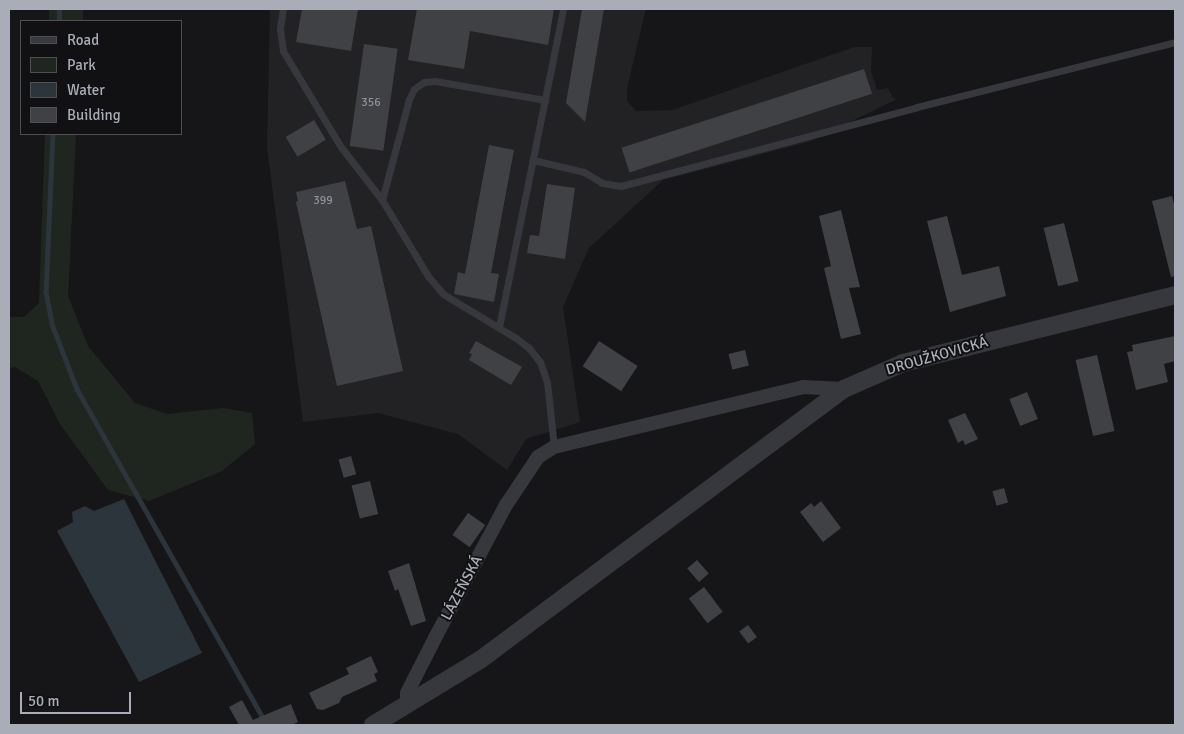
<!DOCTYPE html>
<meta charset="utf-8">
<style>
body{margin:0}
#map{position:relative;width:1184px;height:734px;overflow:hidden;background:#161618;font-family:Signika,sans-serif}
div>[style]{position:absolute}
.built>*{inset:0;background:#222225}
.green>*{inset:0;background:#1e261f;transform-origin:0 0}
.water>*{inset:0;background:#2c353c}
.stream>*{height:4.5px;margin:-2.25px;padding:0 2.25px;transform-origin:2.25px;border-radius:2.25px;background:#2c353c}
.building>*{inset:0;background:#404145;transform-origin:0 0}
.service>*{height:7px;margin:-3.5px;padding:0 3.5px;transform-origin:3.5px;border-radius:3.5px;background:#37383d}
.minor>*{height:14px;margin:-7px;padding:0 7px;transform-origin:7px;border-radius:7px;background:#37383d}
.tertiary>*{height:18px;margin:-9px;padding:0 9px;transform-origin:9px;border-radius:9px;background:#37383d}
span{translate:-50% -50%;white-space:nowrap;text-align:center;line-height:1.15;-webkit-text-stroke:4px #111113;paint-order:stroke}
.number-label{font-size:12px;color:#8e929b}
.number-label span{-webkit-text-stroke-width:0}
.street-label{font-size:15px;color:#a8adb8}
.frame{position:absolute;inset:0;border:10px solid #a8adb8;pointer-events:none}
.legend{position:absolute;left:20px;top:20px;width:162px;height:115px;box-sizing:border-box;background:#111113;border:1px solid #4d4f55;margin:0;padding:6px 9px;list-style:none;font-size:15px;color:#a8adb8}
.legend li{display:flex;align-items:center;gap:10px;height:25px}
.legend b{width:25px;border:1px solid #4d4f55}
.scale{position:absolute;left:20px;top:692px;width:111px;height:22px;box-sizing:border-box;border:2px solid #a8adb8;border-top:0;padding-left:6px;font-size:15px;line-height:18px;white-space:nowrap;color:#a8adb8;-webkit-text-stroke:4px #111113;paint-order:stroke}
</style>
<div id="map">
<div class="built">
<i style="clip-path:polygon(270px 9px,646px 9px,627px 88px,627px 101px,636px 111px,673px 110px,854px 47px,872px 47px,871px 71px,877px 90px,888px 88px,893px 98px,897px 99px,811px 141px,663px 180px,589px 248px,563px 307px,580px 422px,526px 439px,507px 470px,458px 434px,378px 413px,303px 422px,267px 148px)"></i>
</div>
<div class="green">
<i style="left:49px;top:9px;width:34px;height:12px"></i>
<i style="clip-path:polygon(45px 134px,76px 134px,68px 296px,88px 346px,135px 403px,167px 414px,223px 408px,252px 413px,255px 444px,222px 471px,149px 501px,108px 490px,60px 424px,38px 381px,15px 367px,9px 368px,9px 317px,24px 317px,39px 303px)"></i>
</div>
<div class="water">
<i style="clip-path:polygon(124px 499px,202px 653px,139px 682px,57px 531px,73px 522px,72px 512px,85px 506px,94px 511px)"></i>
</div>
<div class="stream">
<i style="left:59px;top:21px;width:12px;rotate:-90deg"></i>
<i style="left:53px;top:134px;width:158px;rotate:92.5deg"></i>
<i style="left:46px;top:292px;width:33px;rotate:79deg"></i>
<i style="left:52px;top:324px;width:70px;rotate:69deg"></i>
<i style="left:77px;top:389px;width:386px;rotate:60.5deg"></i>
</div>
<div class="building">
<i style="clip-path:polygon(302px 9px,358px 9px,351px 51px,296px 42px)"></i>
<i style="clip-path:polygon(417px 9px,554px 9px,548px 45px,470px 31px,464px 69px,408px 60px)"></i>
<i style="clip-path:polygon(582px 9px,604px 9px,585px 122px,566px 103px)"></i>
<i style="left:364px;top:44px;width:34px;height:103px;rotate:8deg"></i>
<i style="left:864px;top:69px;width:26px;height:255px;rotate:72deg"></i>
<i style="left:314px;top:120px;width:23px;height:33px;rotate:59deg"></i>
<i style="clip-path:polygon(489px 145px,514px 150px,491px 273px,499px 274px,494px 302px,454px 294px,458px 272px,465px 274px)"></i>
<i style="clip-path:polygon(345px 181px,357px 229px,371px 226px,403px 371px,337px 386px,296px 202px,298px 201px,296px 192px)"></i>
<i style="clip-path:polygon(547px 184px,575px 188px,565px 259px,527px 253px,530px 235px,539px 236px)"></i>
<i style="clip-path:polygon(1172px 196px,1175px 208px,1175px 276px,1171px 277px,1152px 201px)"></i>
<i style="clip-path:polygon(841px 210px,860px 287px,849px 288px,861px 334px,841px 339px,824px 268px,831px 266px,819px 216px)"></i>
<i style="clip-path:polygon(947px 216px,962px 275px,999px 266px,1006px 296px,950px 312px,927px 221px)"></i>
<i style="left:1064px;top:223px;width:60px;height:21px;rotate:76deg"></i>
<i style="clip-path:polygon(1175px 336px,1175px 361px,1164px 364px,1168px 382px,1136px 390px,1127px 352px,1133px 351px,1132px 345px)"></i>
<i style="clip-path:polygon(476px 341px,522px 367px,511px 385px,469px 360px,472px 354px,469px 353px)"></i>
<i style="left:599px;top:341px;width:46px;height:30px;rotate:33deg"></i>
<i style="left:745px;top:350px;width:16px;height:17px;rotate:76deg"></i>
<i style="left:1097px;top:355px;width:78px;height:22px;rotate:77deg"></i>
<i style="left:1027px;top:392px;width:29px;height:19px;rotate:68deg"></i>
<i style="clip-path:polygon(965px 413px,978px 439px,965px 445px,963px 440px,958px 443px,948px 420px)"></i>
<i style="left:351px;top:456px;width:19px;height:13px;rotate:74deg"></i>
<i style="left:370px;top:481px;width:34px;height:19px;rotate:76deg"></i>
<i style="left:1004px;top:488px;width:15px;height:12px;rotate:74deg"></i>
<i style="clip-path:polygon(821px 501px,841px 528px,823px 542px,800px 512px,811px 503px,814px 507px)"></i>
<i style="left:468px;top:513px;width:21px;height:27px;rotate:35deg"></i>
<i style="left:697px;top:560px;width:18px;height:13px;rotate:49deg"></i>
<i style="clip-path:polygon(409px 563px,426px 621px,411px 626px,398px 589px,395px 591px,388px 571px)"></i>
<i style="left:704px;top:587px;width:31px;height:19px;rotate:53deg"></i>
<i style="left:748px;top:625px;width:15px;height:11px;rotate:53deg"></i>
<i style="clip-path:polygon(371px 656px,378px 672px,374px 674px,377px 681px,342px 697px,339px 703px,323px 710px,317px 709px,309px 693px,349px 674px,346px 668px)"></i>
<i style="clip-path:polygon(242px 700px,253px 720px,291px 704px,298px 722px,291px 725px,239px 725px,229px 707px)"></i>
</div>
<div class="service">
<i style="left:283px;top:9px;width:20px;rotate:99deg"></i>
<i style="left:280px;top:29px;width:22px;rotate:82deg"></i>
<i style="left:283px;top:51px;width:112px;rotate:58.9deg"></i>
<i style="left:341px;top:147px;width:67px;rotate:52.3deg"></i>
<i style="left:382px;top:200px;width:89px;rotate:58.8deg"></i>
<i style="left:428px;top:276px;width:23px;rotate:50deg"></i>
<i style="left:443px;top:294px;width:85px;rotate:31.1deg"></i>
<i style="left:516px;top:338px;width:16px;rotate:38deg"></i>
<i style="left:529px;top:348px;width:18px;rotate:52deg"></i>
<i style="left:540px;top:362px;width:21px;rotate:71deg"></i>
<i style="left:547px;top:382px;width:65px;rotate:83.9deg"></i>
<i style="left:533px;top:160px;width:52px;rotate:13.2deg"></i>
<i style="left:584px;top:172px;width:21px;rotate:31deg"></i>
<i style="left:602px;top:183px;width:19px;rotate:9deg"></i>
<i style="left:621px;top:186px;width:306px;rotate:-14.9deg"></i>
<i style="left:917px;top:107px;width:266px;rotate:-14.1deg"></i>
<i style="left:382px;top:200px;width:105px;rotate:-75deg"></i>
<i style="left:409px;top:99px;width:11px;rotate:-63deg"></i>
<i style="left:414px;top:89px;width:12px;rotate:-35deg"></i>
<i style="left:424px;top:82px;width:11px;rotate:-5deg"></i>
<i style="left:435px;top:81px;width:112px;rotate:9.8deg"></i>
<i style="left:499px;top:327px;width:324px;rotate:-78.6deg"></i>
</div>
<div class="minor">
<i style="left:407px;top:705px;width:12px;rotate:-90deg"></i>
<i style="left:407px;top:693px;width:64px;rotate:-63deg"></i>
<i style="left:436px;top:636px;width:149px;rotate:-61.9deg"></i>
<i style="left:506px;top:505px;width:58px;rotate:-56.3deg"></i>
<i style="left:538px;top:457px;width:19px;rotate:-32deg"></i>
<i style="left:554px;top:447px;width:256px;rotate:-13.5deg"></i>
<i style="left:803px;top:387px;width:41px;rotate:2.8deg"></i>
</div>
<div class="tertiary">
<i style="left:373px;top:725px;width:125px;rotate:-31.3deg"></i>
<i style="left:480px;top:660px;width:454px;rotate:-36.7deg"></i>
<i style="left:844px;top:389px;width:64px;rotate:-23.8deg"></i>
<i style="left:903px;top:363px;width:280px;rotate:-14deg"></i>
</div>
<div class="number-label">
<span style="left:371px;top:103px">356</span>
<span style="left:323px;top:201px">399</span>
</div>
<div class="street-label">
<span style="left:937px;top:356px;rotate:-16deg">DROUŽKOVICKÁ</span>
<span style="left:462px;top:588px;rotate:-62deg">LÁZEŇSKÁ</span>
</div>
<div class="frame"></div>
<ul class="legend">
<li><b style="height:6px;background:#37383d"></b>Road</li>
<li><b style="height:14px;background:#1e261f"></b>Park</li>
<li><b style="height:14px;background:#2c353c"></b>Water</li>
<li><b style="height:14px;background:#404145"></b>Building</li>
</ul>
<div class="scale">50 m</div>
</div>
